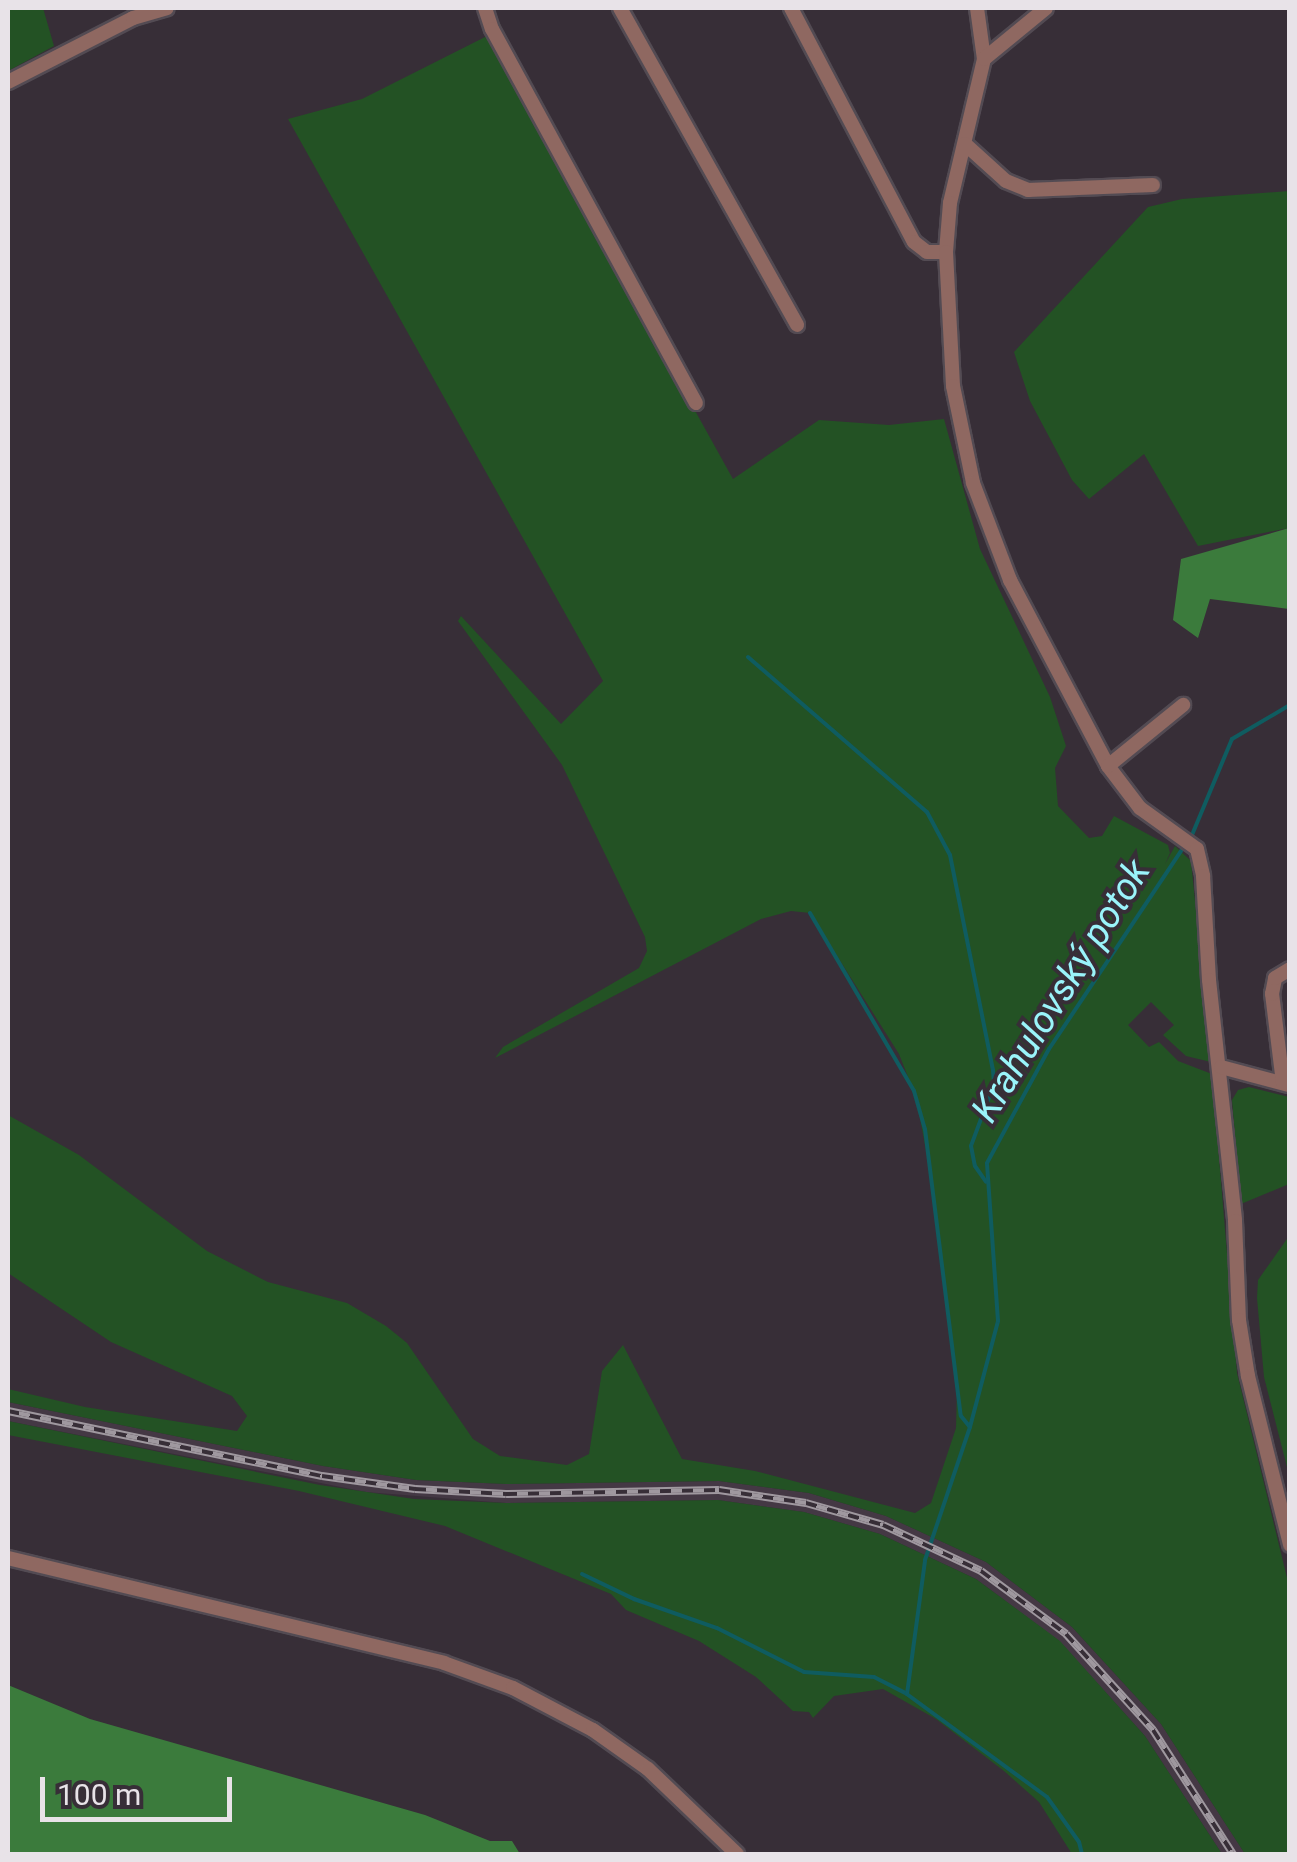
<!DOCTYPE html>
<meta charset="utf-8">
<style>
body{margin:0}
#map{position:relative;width:1297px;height:1862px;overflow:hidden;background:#372e37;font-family:Roboto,sans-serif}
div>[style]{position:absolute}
.built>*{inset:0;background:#443844}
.green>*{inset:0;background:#235224}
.forest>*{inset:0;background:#3b7b3c}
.stream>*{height:4px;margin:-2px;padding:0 2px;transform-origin:2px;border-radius:2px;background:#0f5c60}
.roads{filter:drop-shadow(2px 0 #534b53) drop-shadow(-2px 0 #534b53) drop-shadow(0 2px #534b53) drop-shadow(0 -2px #534b53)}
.minor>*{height:14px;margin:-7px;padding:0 7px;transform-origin:7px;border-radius:7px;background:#8f6861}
.rail>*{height:8px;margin-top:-4px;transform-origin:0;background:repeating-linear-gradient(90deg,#372e37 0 11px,#9f989f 0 22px);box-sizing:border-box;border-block:2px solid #9f989f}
span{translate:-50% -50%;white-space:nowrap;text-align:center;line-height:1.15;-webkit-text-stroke:8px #372e37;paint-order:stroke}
.water-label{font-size:38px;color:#9af4fa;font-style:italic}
.frame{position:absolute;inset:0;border:10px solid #e8e3e8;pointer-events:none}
.scale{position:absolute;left:40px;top:1777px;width:192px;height:45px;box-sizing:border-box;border:5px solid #e8e3e8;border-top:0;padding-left:12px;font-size:30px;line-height:35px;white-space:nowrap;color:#e8e3e8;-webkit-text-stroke:8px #372e37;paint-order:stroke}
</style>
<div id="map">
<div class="built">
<i style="clip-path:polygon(8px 1402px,323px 1466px,416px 1480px,506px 1484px,719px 1481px,809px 1493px,886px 1516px,986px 1562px,1072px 1627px,1161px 1724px,1245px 1854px,1222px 1854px,1145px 1736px,1059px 1641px,976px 1579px,880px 1534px,804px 1512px,718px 1500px,506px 1503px,366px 1492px,8px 1421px)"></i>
</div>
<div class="green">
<i style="clip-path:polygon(8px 8px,43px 8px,54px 46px,8px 71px)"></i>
<i style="clip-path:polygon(487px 36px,733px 479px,819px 420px,889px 425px,944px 419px,980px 549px,1050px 697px,1066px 746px,1055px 768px,1058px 806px,1089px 838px,1102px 836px,1114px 816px,1168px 845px,1170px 853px,1165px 864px,1175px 846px,1191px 861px,1211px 1062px,1186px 1056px,1163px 1035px,1174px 1025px,1151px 1002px,1128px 1025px,1149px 1047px,1159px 1042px,1178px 1061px,1212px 1074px,1237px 1373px,1289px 1586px,1289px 1854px,1245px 1854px,1161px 1724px,1072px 1627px,986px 1562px,886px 1516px,809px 1493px,719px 1481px,506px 1484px,416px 1480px,323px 1466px,8px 1402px,8px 1389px,85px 1407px,237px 1431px,247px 1416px,232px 1396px,111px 1342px,8px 1273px,8px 1115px,79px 1155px,207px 1251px,268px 1282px,347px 1303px,386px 1326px,407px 1343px,473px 1439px,500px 1456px,567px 1465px,589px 1454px,602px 1371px,623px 1345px,682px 1459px,755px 1471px,915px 1513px,931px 1503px,956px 1428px,957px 1389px,934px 1193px,916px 1097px,899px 1054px,810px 913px,791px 911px,761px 919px,495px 1058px,503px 1047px,639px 968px,647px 951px,645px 937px,562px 765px,458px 621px,461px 616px,561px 724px,603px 681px,288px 119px,362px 99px)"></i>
<i style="clip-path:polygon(1289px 191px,1289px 528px,1198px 546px,1144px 454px,1089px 499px,1072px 480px,1030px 401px,1014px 352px,1148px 207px,1182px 199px)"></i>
<i style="clip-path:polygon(1249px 1087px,1289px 1097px,1289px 1184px,1241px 1204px,1232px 1100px,1238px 1090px)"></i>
<i style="clip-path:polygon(1289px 1236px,1289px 1475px,1264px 1377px,1257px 1298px,1258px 1280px)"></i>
<i style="clip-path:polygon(8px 1421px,320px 1485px,414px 1499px,506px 1503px,718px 1500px,804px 1512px,880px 1534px,976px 1579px,1060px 1641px,1145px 1736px,1222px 1854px,1072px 1854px,1039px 1802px,1004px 1771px,936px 1719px,883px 1689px,834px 1696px,813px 1718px,809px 1712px,793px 1711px,756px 1677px,699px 1641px,626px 1610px,611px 1594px,445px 1526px,299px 1491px,8px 1435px)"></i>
</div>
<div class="forest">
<i style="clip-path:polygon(1289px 528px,1289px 609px,1210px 599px,1198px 638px,1173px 620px,1181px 559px)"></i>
<i style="clip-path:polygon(8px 1685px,90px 1719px,425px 1815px,490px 1841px,512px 1841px,520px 1854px,8px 1854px)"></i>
</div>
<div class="stream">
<i style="left:748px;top:657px;width:237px;rotate:40.9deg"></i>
<i style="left:927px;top:812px;width:49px;rotate:61.9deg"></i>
<i style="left:950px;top:855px;width:219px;rotate:78.7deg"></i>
<i style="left:993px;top:1070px;width:14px;rotate:86deg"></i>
<i style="left:994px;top:1084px;width:66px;rotate:110.4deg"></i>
<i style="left:971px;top:1146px;width:20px;rotate:79deg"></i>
<i style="left:975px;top:1166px;width:19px;rotate:55deg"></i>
<i style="left:1192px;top:835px;width:104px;rotate:-67.4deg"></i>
<i style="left:1232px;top:739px;width:67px;rotate:-30.4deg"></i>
<i style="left:810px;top:913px;width:206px;rotate:59.7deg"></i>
<i style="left:914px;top:1091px;width:40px;rotate:74deg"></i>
<i style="left:925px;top:1129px;width:289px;rotate:82.9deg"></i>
<i style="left:961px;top:1416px;width:14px;rotate:51deg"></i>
<i style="left:582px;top:1574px;width:58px;rotate:25.7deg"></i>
<i style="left:634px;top:1599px;width:88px;rotate:19.3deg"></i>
<i style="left:717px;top:1628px;width:97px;rotate:26.8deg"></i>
<i style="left:804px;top:1672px;width:70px;rotate:4.1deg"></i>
<i style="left:874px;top:1677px;width:36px;rotate:27deg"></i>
<i style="left:1082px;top:1854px;width:12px;rotate:-104deg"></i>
<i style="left:1079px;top:1842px;width:55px;rotate:-125.4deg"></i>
<i style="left:1047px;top:1797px;width:174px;rotate:-143.7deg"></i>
<i style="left:907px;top:1694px;width:135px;rotate:-82.3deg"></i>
<i style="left:925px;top:1560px;width:140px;rotate:-71.3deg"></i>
<i style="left:970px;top:1427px;width:110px;rotate:-75.2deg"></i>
<i style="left:998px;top:1321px;width:158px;rotate:-94deg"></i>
<i style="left:987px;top:1163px;width:130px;rotate:-61.5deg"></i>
<i style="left:1049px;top:1049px;width:245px;rotate:-56.3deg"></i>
</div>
<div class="roads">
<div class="minor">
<i style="left:485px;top:8px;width:22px;rotate:72deg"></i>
<i style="left:492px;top:29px;width:426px;rotate:61.4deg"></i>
<i style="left:620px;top:8px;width:363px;rotate:60.8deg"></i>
<i style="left:791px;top:8px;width:264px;rotate:62.3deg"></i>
<i style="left:914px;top:242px;width:16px;rotate:38deg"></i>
<i style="left:927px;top:252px;width:19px"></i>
<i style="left:977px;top:8px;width:51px;rotate:82.2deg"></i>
<i style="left:984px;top:59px;width:148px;rotate:103.3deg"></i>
<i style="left:950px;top:203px;width:49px;rotate:94.7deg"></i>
<i style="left:946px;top:252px;width:134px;rotate:87deg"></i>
<i style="left:953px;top:386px;width:99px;rotate:78.3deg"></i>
<i style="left:973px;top:483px;width:104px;rotate:69.1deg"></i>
<i style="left:1010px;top:580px;width:210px;rotate:62.2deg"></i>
<i style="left:1108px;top:766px;width:53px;rotate:52.7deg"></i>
<i style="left:1140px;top:808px;width:70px;rotate:35.7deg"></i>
<i style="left:1197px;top:849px;width:28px;rotate:77deg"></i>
<i style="left:1203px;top:876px;width:104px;rotate:86.7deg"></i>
<i style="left:1209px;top:980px;width:242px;rotate:83.8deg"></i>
<i style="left:1235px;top:1221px;width:99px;rotate:87.7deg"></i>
<i style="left:1239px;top:1320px;width:57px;rotate:80.9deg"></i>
<i style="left:1248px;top:1376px;width:174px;rotate:76deg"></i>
<i style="left:984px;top:59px;width:80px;rotate:-39.4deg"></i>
<i style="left:8px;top:82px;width:140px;rotate:-27.1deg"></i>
<i style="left:133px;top:18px;width:35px;rotate:-16deg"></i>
<i style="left:965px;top:144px;width:55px;rotate:42.1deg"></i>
<i style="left:1006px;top:181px;width:24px;rotate:22deg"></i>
<i style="left:1028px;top:190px;width:125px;rotate:-2.3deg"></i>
<i style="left:1108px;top:766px;width:97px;rotate:-39.1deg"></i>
<i style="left:1221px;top:1067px;width:69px;rotate:15deg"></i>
<i style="left:1283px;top:1083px;width:90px;rotate:-97deg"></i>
<i style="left:1272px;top:994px;width:16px;rotate:-79deg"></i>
<i style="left:1275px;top:978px;width:17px;rotate:-31deg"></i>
<i style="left:8px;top:1558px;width:448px;rotate:13.5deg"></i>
<i style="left:444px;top:1663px;width:73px;rotate:19.9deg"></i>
<i style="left:513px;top:1688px;width:90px;rotate:27.7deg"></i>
<i style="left:593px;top:1730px;width:67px;rotate:35.3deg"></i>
<i style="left:648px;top:1769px;width:123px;rotate:43.7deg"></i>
</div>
</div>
<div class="rail">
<i style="left:8px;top:1411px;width:321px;rotate:11.7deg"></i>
<i style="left:322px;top:1476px;width:94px;rotate:8deg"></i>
<i style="left:415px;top:1489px;width:91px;rotate:3.1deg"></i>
<i style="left:506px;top:1494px;width:213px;rotate:-1.1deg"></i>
<i style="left:719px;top:1490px;width:88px;rotate:8.5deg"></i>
<i style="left:806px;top:1503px;width:80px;rotate:15.9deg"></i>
<i style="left:883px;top:1525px;width:108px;rotate:25.1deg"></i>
<i style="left:981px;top:1571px;width:106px;rotate:36.5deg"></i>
<i style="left:1066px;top:1634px;width:130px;rotate:47.8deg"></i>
<i style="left:1153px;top:1730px;width:148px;rotate:57.2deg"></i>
</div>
<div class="water-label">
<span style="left:1061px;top:991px;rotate:-58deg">Krahulovský potok</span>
</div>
<div class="frame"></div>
<div class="scale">100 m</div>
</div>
